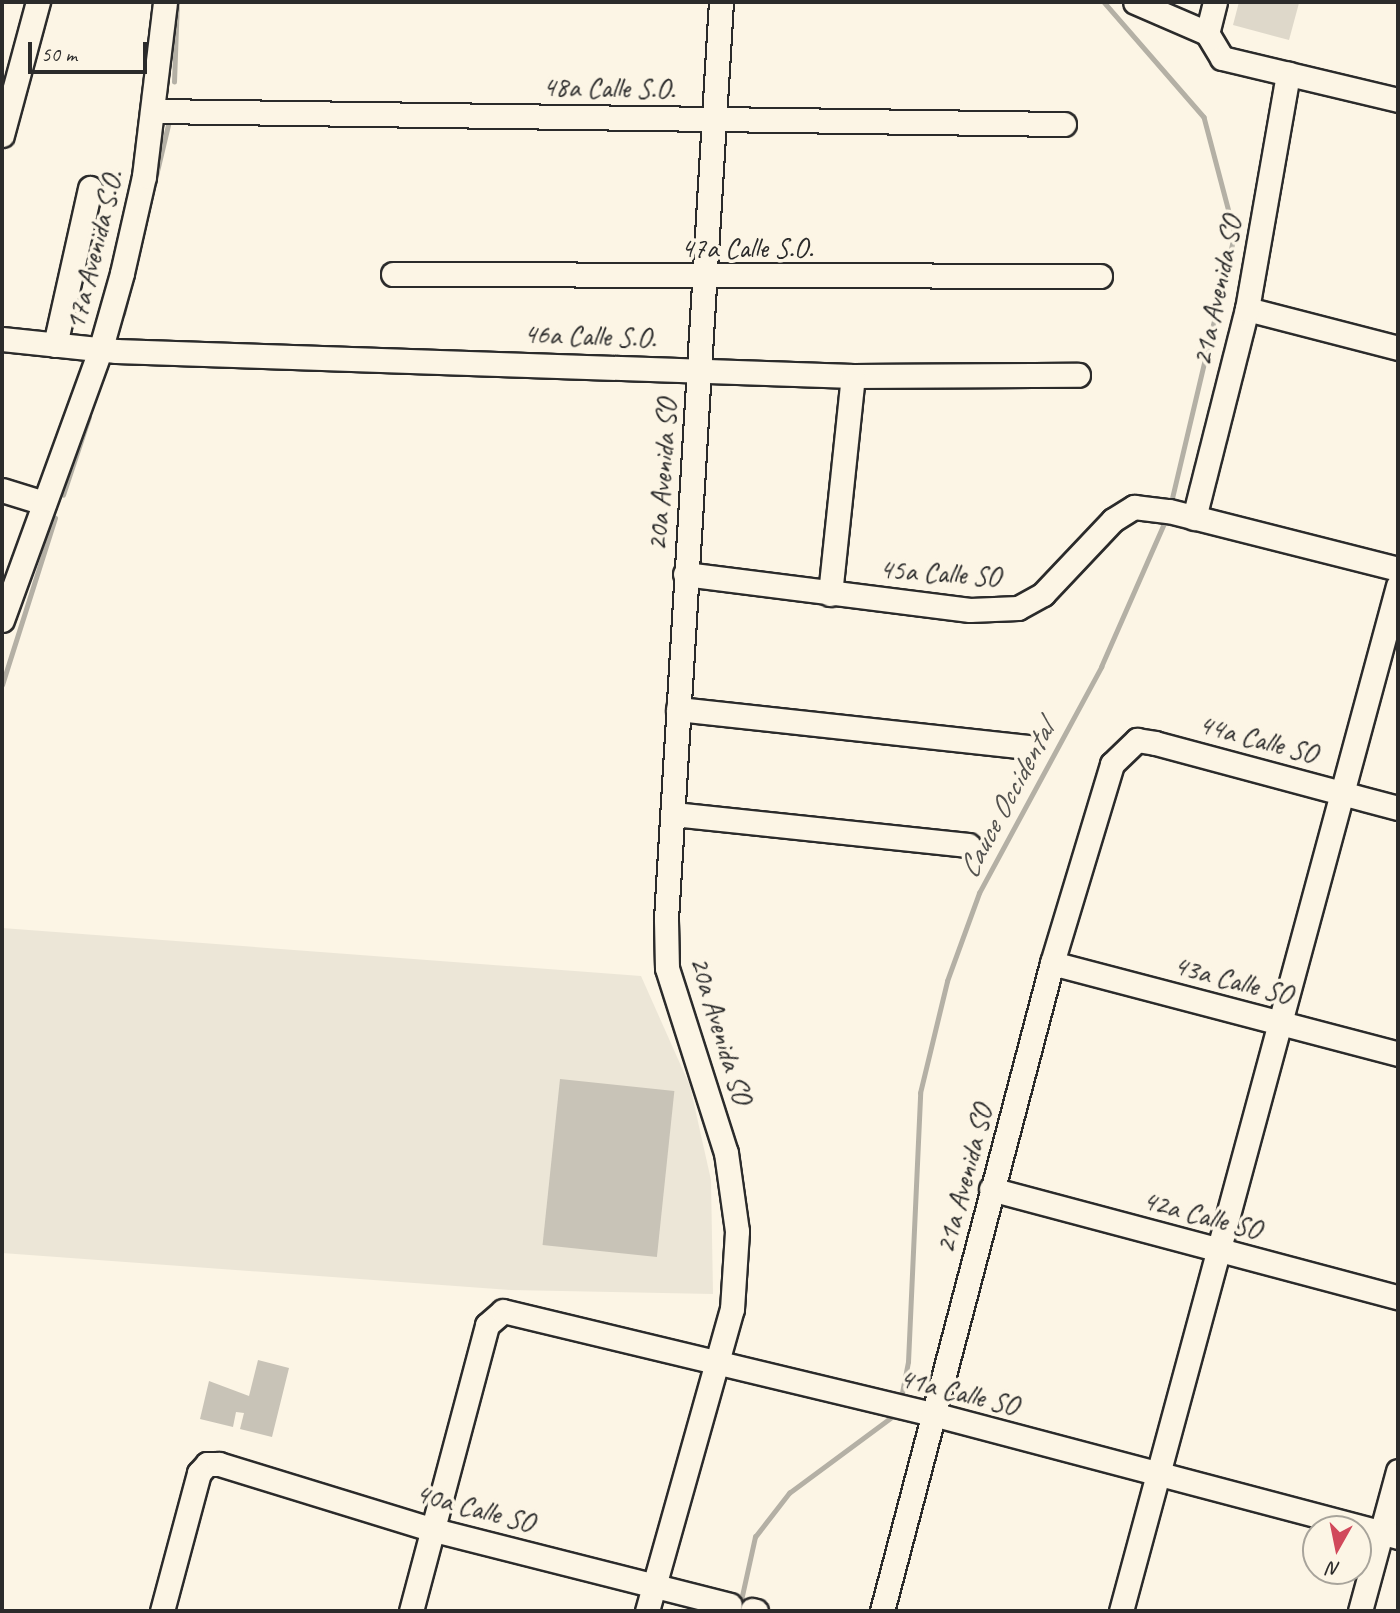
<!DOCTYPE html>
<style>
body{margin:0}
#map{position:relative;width:1400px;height:1613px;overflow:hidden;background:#fcf5e5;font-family:Caveat,sans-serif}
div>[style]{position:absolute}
.built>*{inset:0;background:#ece6d7}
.green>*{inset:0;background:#ded8ca}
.stream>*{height:4.5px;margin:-2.25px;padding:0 2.25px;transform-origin:2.25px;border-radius:2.25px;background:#b4b0a5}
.building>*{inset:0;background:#c8c3b7;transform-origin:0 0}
.roads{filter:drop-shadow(2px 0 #2b2b2b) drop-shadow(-2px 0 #2b2b2b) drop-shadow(0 2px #2b2b2b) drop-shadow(0 -2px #2b2b2b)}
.minor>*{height:23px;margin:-11.5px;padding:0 11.5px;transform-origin:11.5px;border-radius:11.5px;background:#fcf5e5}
span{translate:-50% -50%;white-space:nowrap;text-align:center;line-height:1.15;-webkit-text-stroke:7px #fcf5e5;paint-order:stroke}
.street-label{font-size:28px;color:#2b2b2b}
.water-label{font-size:30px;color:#545350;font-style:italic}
.frame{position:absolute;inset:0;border:4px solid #2b2b2b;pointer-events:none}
.north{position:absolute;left:1302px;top:1515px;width:70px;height:70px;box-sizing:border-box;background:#fcf5e5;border:2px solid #a8a49b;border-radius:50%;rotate:189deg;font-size:19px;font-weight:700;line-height:28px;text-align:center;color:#2b2b2b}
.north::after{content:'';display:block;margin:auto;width:24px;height:32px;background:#d1495b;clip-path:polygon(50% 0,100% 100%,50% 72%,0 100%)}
.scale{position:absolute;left:28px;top:42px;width:119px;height:32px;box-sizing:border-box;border:4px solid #2b2b2b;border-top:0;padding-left:9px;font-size:21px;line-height:24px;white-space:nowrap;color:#2b2b2b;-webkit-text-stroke:5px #fcf5e5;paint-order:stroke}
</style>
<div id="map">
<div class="built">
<i style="clip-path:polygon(2px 928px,641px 976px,690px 1086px,711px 1180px,713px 1294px,511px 1290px,2px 1253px)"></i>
</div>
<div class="green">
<i style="clip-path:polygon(1239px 2px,1299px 3px,1289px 40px,1233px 25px)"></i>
</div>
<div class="stream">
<i style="left:1104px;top:2px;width:152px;rotate:49deg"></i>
<i style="left:1204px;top:117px;width:121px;rotate:75.2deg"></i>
<i style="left:1235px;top:234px;width:277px;rotate:103.3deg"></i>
<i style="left:174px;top:82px;width:80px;rotate:-87.9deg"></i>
<i style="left:123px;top:314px;width:194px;rotate:-76.6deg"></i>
<i style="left:63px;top:495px;width:82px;rotate:-71.6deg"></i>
<i style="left:2px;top:685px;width:175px;rotate:-72.4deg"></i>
<i style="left:901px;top:1398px;width:37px;rotate:-79deg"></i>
<i style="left:908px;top:1362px;width:269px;rotate:-87.4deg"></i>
<i style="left:920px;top:1093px;width:115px;rotate:-76.4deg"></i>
<i style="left:947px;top:981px;width:94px;rotate:-70deg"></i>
<i style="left:979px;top:893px;width:257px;rotate:-61.6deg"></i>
<i style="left:1101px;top:667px;width:162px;rotate:-66.3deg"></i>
<i style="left:740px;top:1605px;width:70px;rotate:-77.6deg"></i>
<i style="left:755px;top:1537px;width:56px;rotate:-52.3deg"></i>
<i style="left:789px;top:1493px;width:134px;rotate:-36.5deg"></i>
</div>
<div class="building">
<i style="left:560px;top:1079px;width:115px;height:167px;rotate:6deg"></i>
<i style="clip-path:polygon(258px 1360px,289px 1368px,272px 1437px,240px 1429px,244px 1413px,236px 1412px,233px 1427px,200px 1419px,209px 1381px,249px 1396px)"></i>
</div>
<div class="roads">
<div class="minor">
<i style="left:1135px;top:2px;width:78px;rotate:23.3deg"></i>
<i style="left:1215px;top:2px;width:32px;rotate:104deg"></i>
<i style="left:1207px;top:33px;width:29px;rotate:59deg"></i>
<i style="left:1222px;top:58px;width:181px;rotate:13.4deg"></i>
<i style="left:154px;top:111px;width:910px;rotate:0.82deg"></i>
<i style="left:2px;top:135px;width:138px;rotate:-74.9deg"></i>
<i style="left:393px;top:274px;width:707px;rotate:0.16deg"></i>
<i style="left:1247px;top:309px;width:156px;rotate:14.5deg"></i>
<i style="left:2px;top:339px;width:115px;rotate:6deg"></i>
<i style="left:116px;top:351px;width:737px;rotate:1.94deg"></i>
<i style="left:853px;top:376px;width:225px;rotate:-0.3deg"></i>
<i style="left:55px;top:345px;width:161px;rotate:-77.4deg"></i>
<i style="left:2px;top:490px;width:44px;rotate:17.2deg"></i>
<i style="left:1194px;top:518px;width:216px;rotate:-75.8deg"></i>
<i style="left:1247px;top:309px;width:239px;rotate:-80.1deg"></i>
<i style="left:685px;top:574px;width:287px;rotate:7.2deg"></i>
<i style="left:970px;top:610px;width:48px;rotate:-2.4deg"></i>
<i style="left:1018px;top:608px;width:29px;rotate:-29deg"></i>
<i style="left:1043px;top:594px;width:102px;rotate:-46.6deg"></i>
<i style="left:1113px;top:520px;width:25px;rotate:-32deg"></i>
<i style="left:1134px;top:507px;width:35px;rotate:7deg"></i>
<i style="left:1169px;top:511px;width:236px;rotate:14.2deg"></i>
<i style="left:830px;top:594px;width:219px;rotate:-84deg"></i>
<i style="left:2px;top:620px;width:286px;rotate:-70deg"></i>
<i style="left:100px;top:351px;width:81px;rotate:-74.2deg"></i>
<i style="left:122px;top:273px;width:99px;rotate:-77.2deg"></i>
<i style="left:144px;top:176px;width:175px;rotate:-83.1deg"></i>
<i style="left:678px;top:709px;width:352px;rotate:6.2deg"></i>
<i style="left:673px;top:814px;width:297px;rotate:6deg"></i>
<i style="left:1052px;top:963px;width:358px;rotate:14.7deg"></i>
<i style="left:991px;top:1189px;width:421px;rotate:14.9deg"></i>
<i style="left:752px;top:1610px;width:4px;rotate:14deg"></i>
<i style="left:162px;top:1611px;width:143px;rotate:-75deg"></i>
<i style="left:199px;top:1473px;width:12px;rotate:-48deg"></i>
<i style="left:207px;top:1464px;width:12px"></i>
<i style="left:219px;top:1464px;width:225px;rotate:17.1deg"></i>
<i style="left:434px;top:1530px;width:305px;rotate:14.2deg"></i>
<i style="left:411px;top:1611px;width:296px;rotate:-75.1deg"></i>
<i style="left:487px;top:1325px;width:21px;rotate:-41deg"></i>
<i style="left:503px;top:1311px;width:442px;rotate:13.5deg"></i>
<i style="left:933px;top:1414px;width:481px;rotate:14.8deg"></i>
<i style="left:647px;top:1611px;width:314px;rotate:-74.3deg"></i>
<i style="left:732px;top:1309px;width:78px;rotate:-86.3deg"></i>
<i style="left:737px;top:1231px;width:79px;rotate:-98deg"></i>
<i style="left:726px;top:1153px;width:194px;rotate:-107.7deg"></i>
<i style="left:667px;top:968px;width:49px;rotate:-91.2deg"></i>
<i style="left:666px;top:919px;width:919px;rotate:-86.57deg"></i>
<i style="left:882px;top:1611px;width:670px;rotate:-75.3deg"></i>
<i style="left:1052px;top:963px;width:208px;rotate:-73.2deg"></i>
<i style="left:1112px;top:764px;width:35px;rotate:-44deg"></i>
<i style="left:1137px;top:740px;width:18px;rotate:9deg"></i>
<i style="left:1155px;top:743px;width:252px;rotate:15deg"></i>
<i style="left:1121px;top:1611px;width:1062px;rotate:-74.88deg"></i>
<i style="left:1360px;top:1611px;width:145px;rotate:-74.8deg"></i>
</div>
</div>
<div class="street-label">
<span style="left:609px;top:88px;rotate:1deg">48a Calle S.O.</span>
<span style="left:747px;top:248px">47a Calle S.O.</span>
<span style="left:94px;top:250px;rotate:-76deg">17a Avenida S.O.</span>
<span style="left:1217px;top:291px;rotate:-78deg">21a Avenida SO</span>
<span style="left:590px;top:336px;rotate:2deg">46a Calle S.O.</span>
<span style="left:662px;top:475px;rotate:-86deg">20a Avenida SO</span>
<span style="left:940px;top:573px;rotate:4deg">45a Calle SO</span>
<span style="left:1258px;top:739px;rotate:15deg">44a Calle SO</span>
<span style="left:1233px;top:980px;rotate:15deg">43a Calle SO</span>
<span style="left:721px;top:1030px;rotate:73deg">20a Avenida SO</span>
<span style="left:964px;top:1179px;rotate:-75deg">21a Avenida SO</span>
<span style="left:1202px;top:1215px;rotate:15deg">42a Calle SO</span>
<span style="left:959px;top:1392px;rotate:14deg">41a Calle SO</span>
<span style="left:475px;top:1508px;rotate:15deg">40a Calle SO</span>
</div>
<div class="water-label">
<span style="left:1006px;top:800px;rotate:-62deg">Cauce Occidental</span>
</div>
<div class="frame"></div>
<div class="north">N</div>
<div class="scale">50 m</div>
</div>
